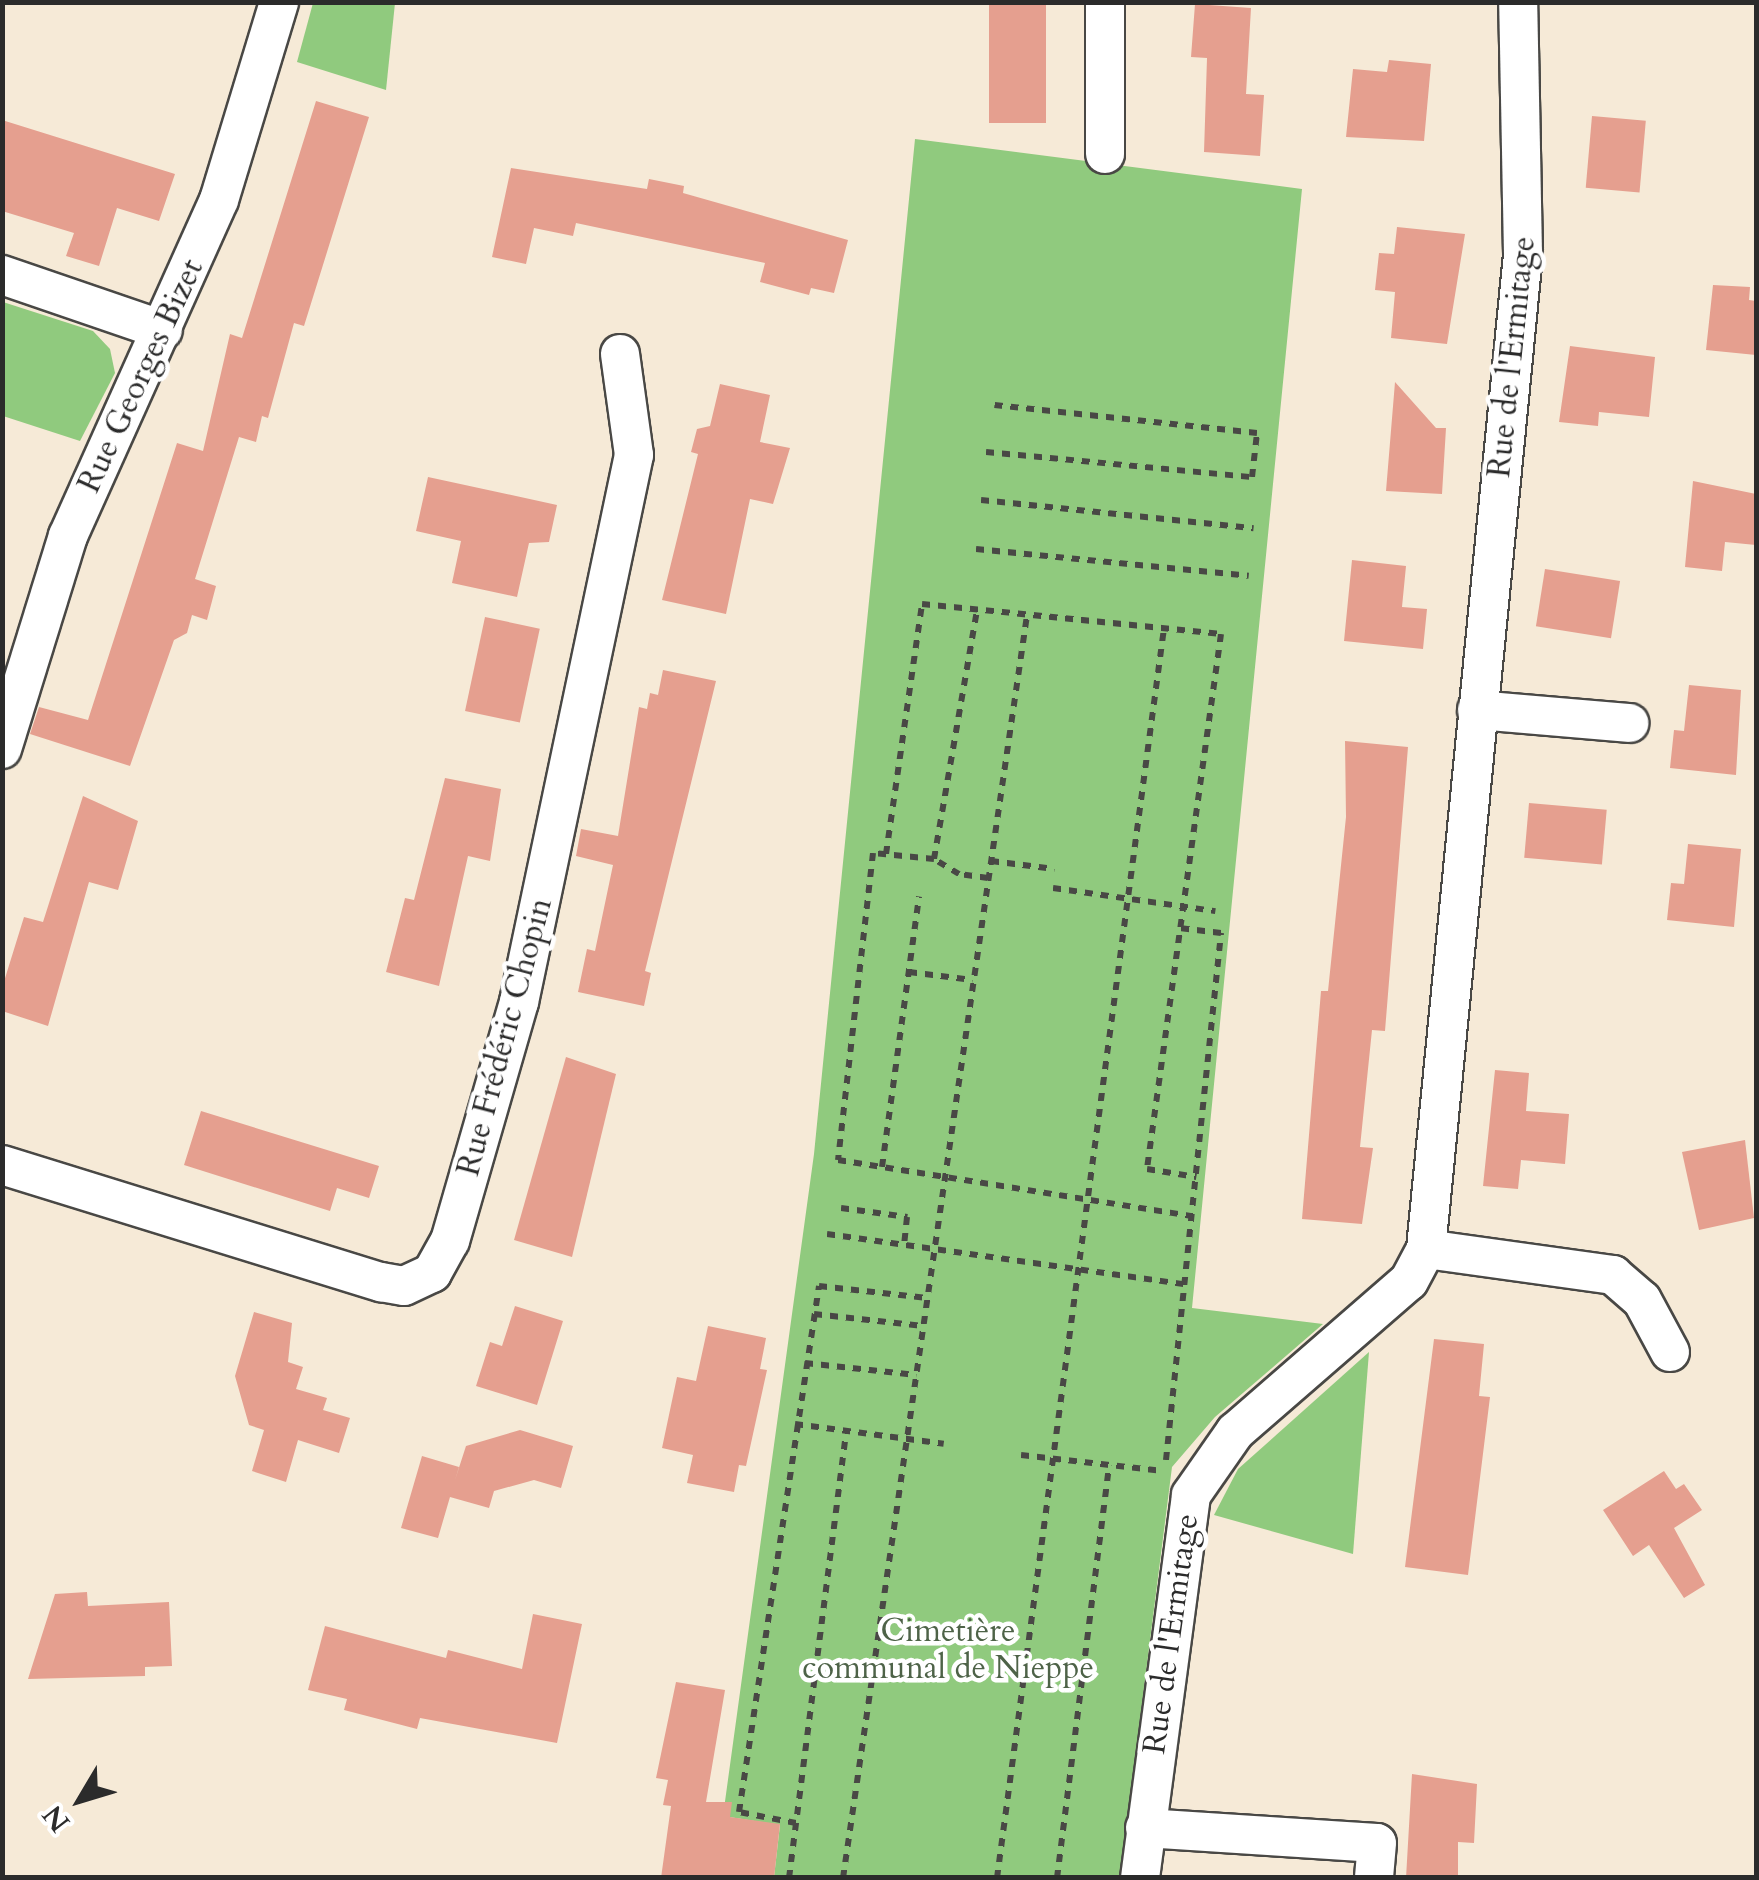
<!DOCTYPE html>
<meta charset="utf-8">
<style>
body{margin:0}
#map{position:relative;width:1759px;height:1880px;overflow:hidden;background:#f6ead7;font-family:Cardo,serif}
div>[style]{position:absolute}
.green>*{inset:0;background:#90ca7e}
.building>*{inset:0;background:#e59f8f;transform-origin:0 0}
.path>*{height:6px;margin-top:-3px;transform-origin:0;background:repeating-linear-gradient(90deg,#494845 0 8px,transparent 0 16px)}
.roads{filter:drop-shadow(2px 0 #494845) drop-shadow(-2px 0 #494845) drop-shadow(0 2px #494845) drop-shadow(0 -2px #494845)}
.street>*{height:38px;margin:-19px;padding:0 19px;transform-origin:19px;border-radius:19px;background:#fff}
span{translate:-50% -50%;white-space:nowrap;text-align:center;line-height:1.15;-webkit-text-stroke:9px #fff;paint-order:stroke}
.street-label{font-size:32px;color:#2b2b2b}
.park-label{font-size:32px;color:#4e6348}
.frame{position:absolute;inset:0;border:5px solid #2b2b2b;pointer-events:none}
.north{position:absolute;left:30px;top:1750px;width:100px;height:100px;-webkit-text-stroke:8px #fff;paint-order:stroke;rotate:232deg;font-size:28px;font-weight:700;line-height:40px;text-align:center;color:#2b2b2b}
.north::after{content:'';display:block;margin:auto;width:35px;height:45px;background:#2b2b2b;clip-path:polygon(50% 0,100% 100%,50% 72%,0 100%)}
</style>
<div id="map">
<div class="green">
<i style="clip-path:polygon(313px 3px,395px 3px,386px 90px,297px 62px)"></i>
<i style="clip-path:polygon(915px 139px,1302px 189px,1192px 1308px,1323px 1324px,1215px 1417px,1172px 1467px,1120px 1877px,774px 1877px,780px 1825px,723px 1816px,814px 1154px)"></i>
<i style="clip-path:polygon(3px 302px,93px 331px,110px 349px,115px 373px,80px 441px,3px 416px)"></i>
<i style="clip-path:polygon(1369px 1352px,1353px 1554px,1214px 1515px,1238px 1469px)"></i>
</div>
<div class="building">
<i style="left:989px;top:2px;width:57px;height:121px"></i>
<i style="clip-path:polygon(1195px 4px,1251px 8px,1246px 94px,1264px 95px,1260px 156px,1204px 152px,1207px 58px,1191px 57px)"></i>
<i style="clip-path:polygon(1389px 60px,1431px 64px,1424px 141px,1346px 137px,1353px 69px,1387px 72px)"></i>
<i style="clip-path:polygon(316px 101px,369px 117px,304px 326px,294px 323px,268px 418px,262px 416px,256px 442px,239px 437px,195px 579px,216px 586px,207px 620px,192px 615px,187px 633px,174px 640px,130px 766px,30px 734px,39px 707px,88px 720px,177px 443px,203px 451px,230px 334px,242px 338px)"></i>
<i style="left:1592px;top:116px;width:54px;height:72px;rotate:5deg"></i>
<i style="clip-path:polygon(2px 120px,175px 174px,159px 221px,117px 208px,99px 266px,66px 256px,74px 233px,2px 211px)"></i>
<i style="clip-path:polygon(511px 168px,647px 189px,649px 179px,684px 186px,683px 193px,848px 240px,834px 293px,811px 288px,809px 295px,760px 282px,765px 263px,576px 223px,573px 236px,534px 228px,526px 264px,492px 257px)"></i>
<i style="clip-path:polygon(1397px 227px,1465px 234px,1447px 344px,1391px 338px,1395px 292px,1375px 290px,1379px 253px,1394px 254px)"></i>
<i style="clip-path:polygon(1713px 285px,1750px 287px,1749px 300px,1756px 301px,1756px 355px,1706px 350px)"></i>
<i style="clip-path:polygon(1570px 346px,1655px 357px,1649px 417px,1599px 412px,1598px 426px,1559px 422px)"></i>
<i style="clip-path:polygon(1395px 382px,1436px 428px,1446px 428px,1442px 494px,1386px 491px)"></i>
<i style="clip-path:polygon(720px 384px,770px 395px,760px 442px,790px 448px,773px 504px,750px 499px,726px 614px,662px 600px,698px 454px,691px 452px,697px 429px,710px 426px)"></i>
<i style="clip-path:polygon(428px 477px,557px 505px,549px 542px,529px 543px,517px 597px,452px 583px,461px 541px,416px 531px)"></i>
<i style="clip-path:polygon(1693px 481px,1756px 494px,1756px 545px,1725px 542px,1722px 571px,1685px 567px)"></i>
<i style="clip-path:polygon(1352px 560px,1406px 566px,1402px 607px,1427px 609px,1423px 649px,1344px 641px)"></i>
<i style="left:1545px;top:569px;width:76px;height:58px;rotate:9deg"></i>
<i style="left:485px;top:617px;width:56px;height:96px;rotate:12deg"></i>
<i style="clip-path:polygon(663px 670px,716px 681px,645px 971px,651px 973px,644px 1006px,578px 992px,587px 949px,595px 951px,613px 865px,576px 856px,581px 829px,618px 836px,639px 707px,647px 709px,650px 693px,658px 695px)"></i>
<i style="clip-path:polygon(1689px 685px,1741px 690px,1736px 775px,1670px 768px,1674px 730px,1684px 731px)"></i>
<i style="clip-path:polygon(1345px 741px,1408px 747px,1385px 1031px,1372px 1030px,1360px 1147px,1373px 1148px,1362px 1224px,1302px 1219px,1321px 991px,1328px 991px,1346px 817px)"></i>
<i style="clip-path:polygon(445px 778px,501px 789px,490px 861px,468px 856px,439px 986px,386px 972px,405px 898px,414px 900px)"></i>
<i style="clip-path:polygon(83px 796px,138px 821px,118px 890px,89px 882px,48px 1026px,2px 1011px,2px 988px,24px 917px,43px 922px)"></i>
<i style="left:1529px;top:803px;width:78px;height:55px;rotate:5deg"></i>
<i style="clip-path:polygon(1688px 844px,1741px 849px,1734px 927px,1667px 920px,1671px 883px,1684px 884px)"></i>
<i style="clip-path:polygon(566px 1057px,616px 1074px,572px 1257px,514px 1240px)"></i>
<i style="clip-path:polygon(1495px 1070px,1529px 1073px,1526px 1111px,1569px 1114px,1565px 1164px,1521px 1160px,1518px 1189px,1483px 1186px)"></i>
<i style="clip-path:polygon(201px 1111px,379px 1166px,369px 1198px,337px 1188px,330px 1211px,184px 1165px)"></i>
<i style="clip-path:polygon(1745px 1140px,1754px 1218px,1699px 1230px,1682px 1152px)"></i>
<i style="clip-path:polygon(515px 1306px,563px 1321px,537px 1405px,476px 1386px,490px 1342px,502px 1346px)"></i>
<i style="clip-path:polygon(254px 1312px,292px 1323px,288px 1362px,303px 1367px,296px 1389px,327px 1398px,323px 1410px,350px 1418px,339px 1453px,298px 1440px,286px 1482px,252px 1471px,264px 1430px,249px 1425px,235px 1376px)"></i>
<i style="clip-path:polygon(708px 1326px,766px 1338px,760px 1369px,767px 1370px,746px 1466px,739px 1465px,734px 1492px,687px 1483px,693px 1455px,662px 1448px,677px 1377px,696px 1381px)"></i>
<i style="clip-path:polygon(1434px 1339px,1484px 1344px,1479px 1396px,1490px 1397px,1468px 1575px,1405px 1567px)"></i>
<i style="clip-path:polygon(520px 1430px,573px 1446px,561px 1488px,534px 1480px,494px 1491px,489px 1508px,450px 1497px,438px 1538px,401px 1528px,422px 1456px,459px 1467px,455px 1480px,466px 1446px)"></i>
<i style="clip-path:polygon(1664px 1471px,1676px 1489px,1684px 1484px,1702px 1510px,1674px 1528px,1705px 1585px,1684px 1598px,1649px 1545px,1633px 1556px,1603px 1510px)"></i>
<i style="clip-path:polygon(87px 1592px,88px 1606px,169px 1602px,172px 1666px,145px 1667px,145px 1676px,28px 1679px,55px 1594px)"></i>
<i style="clip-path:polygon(533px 1614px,582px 1624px,557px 1743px,420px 1718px,417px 1729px,344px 1710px,347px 1699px,308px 1690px,325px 1626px,446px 1658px,448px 1650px,522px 1669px)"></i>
<i style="clip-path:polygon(676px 1682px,725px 1690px,706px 1802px,732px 1802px,730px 1817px,780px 1824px,774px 1878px,661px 1878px,671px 1806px,663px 1805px,668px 1780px,656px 1778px)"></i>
<i style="clip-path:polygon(1412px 1774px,1477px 1784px,1474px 1843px,1458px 1842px,1458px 1878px,1406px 1878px)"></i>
</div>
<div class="path">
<i style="left:986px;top:452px;width:267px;rotate:5.4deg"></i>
<i style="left:1252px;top:477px;width:44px;rotate:-83.5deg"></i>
<i style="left:1257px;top:433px;width:264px;rotate:-173.9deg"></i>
<i style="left:981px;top:500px;width:274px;rotate:5.9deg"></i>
<i style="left:976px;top:549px;width:274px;rotate:5.6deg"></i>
<i style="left:886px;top:854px;width:253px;rotate:-81.8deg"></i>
<i style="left:922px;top:604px;width:301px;rotate:5.7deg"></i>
<i style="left:1221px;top:634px;width:540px;rotate:97.88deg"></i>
<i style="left:1147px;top:1169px;width:50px;rotate:9.3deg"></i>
<i style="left:934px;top:859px;width:254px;rotate:-80.2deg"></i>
<i style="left:991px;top:861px;width:64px;rotate:7.1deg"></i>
<i style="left:988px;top:878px;width:29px;rotate:-172deg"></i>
<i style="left:959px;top:874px;width:29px;rotate:-149deg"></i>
<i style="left:934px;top:859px;width:61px;rotate:-174.4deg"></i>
<i style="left:873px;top:853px;width:309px;rotate:96.5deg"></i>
<i style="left:838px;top:1160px;width:357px;rotate:9deg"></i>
<i style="left:1053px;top:888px;width:164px;rotate:8.1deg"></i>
<i style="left:909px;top:972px;width:64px;rotate:7.1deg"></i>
<i style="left:882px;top:1167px;width:273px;rotate:-82.2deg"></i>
<i style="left:841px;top:1208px;width:67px;rotate:7.8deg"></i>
<i style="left:907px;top:1217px;width:27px;rotate:96deg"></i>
<i style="left:827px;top:1234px;width:360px;rotate:8deg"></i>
<i style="left:814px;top:1314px;width:110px;rotate:6.3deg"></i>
<i style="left:805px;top:1363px;width:112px;rotate:6.2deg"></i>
<i style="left:795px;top:1424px;width:150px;rotate:7.6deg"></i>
<i style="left:1021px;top:1455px;width:143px;rotate:6.4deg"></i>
<i style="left:1166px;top:1460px;width:530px;rotate:-84.04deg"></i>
<i style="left:1221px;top:933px;width:42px;rotate:-173.2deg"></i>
<i style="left:796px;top:1823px;width:58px;rotate:-169.1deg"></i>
<i style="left:739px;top:1812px;width:532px;rotate:-81.35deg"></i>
<i style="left:819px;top:1286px;width:109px;rotate:6.3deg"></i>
<i style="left:789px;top:1878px;width:451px;rotate:-82.7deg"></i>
<i style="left:843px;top:1878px;width:1276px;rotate:-81.71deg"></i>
<i style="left:997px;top:1878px;width:1261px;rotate:-82.39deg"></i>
<i style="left:1057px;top:1878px;width:416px;rotate:-82.8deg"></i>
</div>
<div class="roads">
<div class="street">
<i style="left:1105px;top:2px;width:152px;rotate:90deg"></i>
<i style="left:2px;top:275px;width:170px;rotate:18.9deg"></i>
<i style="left:1477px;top:710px;width:153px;rotate:4.9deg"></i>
<i style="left:2px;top:749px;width:223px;rotate:-72.8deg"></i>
<i style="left:68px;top:536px;width:368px;rotate:-65.8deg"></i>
<i style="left:219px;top:200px;width:207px;rotate:-73.1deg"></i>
<i style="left:2px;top:1165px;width:397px;rotate:17.2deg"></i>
<i style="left:381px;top:1282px;width:23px;rotate:10deg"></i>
<i style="left:404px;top:1286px;width:31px;rotate:-25deg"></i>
<i style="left:432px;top:1273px;width:37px;rotate:-61deg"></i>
<i style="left:450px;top:1241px;width:249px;rotate:-73.9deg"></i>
<i style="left:519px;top:1002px;width:559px;rotate:-78.13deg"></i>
<i style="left:634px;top:455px;width:102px;rotate:-97.9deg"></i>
<i style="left:1426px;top:1249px;width:189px;rotate:7.9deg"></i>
<i style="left:1613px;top:1275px;width:38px;rotate:41deg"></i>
<i style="left:1642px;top:1300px;width:59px;rotate:61.7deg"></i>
<i style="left:1145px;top:1828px;width:232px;rotate:3.7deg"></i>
<i style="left:1377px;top:1843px;width:35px;rotate:95deg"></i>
<i style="left:1140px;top:1878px;width:386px;rotate:-82.4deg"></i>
<i style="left:1191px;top:1495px;width:77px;rotate:-55.1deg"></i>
<i style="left:1235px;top:1432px;width:230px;rotate:-41deg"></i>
<i style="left:1409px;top:1281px;width:36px;rotate:-62deg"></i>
<i style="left:1426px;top:1249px;width:1000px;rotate:-84.43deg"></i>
<i style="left:1523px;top:254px;width:252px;rotate:-91.1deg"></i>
</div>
</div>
<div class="street-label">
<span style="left:1512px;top:357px;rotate:-84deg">Rue de l'Ermitage</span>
<span style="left:141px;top:376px;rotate:-65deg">Rue Georges Bizet</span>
<span style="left:505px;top:1037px;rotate:-75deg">Rue Frédéric Chopin</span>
<span style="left:1171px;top:1634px;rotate:-82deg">Rue de l'Ermitage</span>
</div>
<div class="park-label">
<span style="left:948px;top:1650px">Cimetière<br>communal de Nieppe</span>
</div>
<div class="frame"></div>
<div class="north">N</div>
</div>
